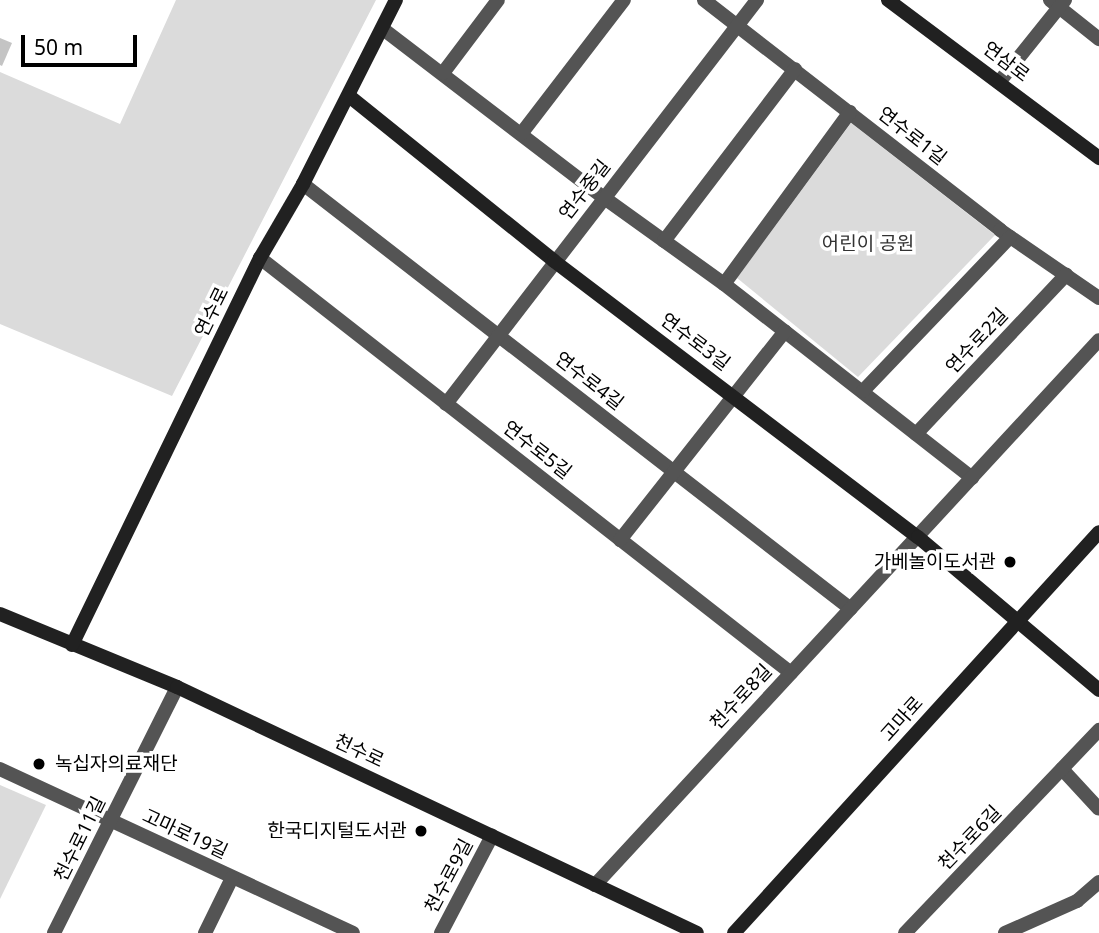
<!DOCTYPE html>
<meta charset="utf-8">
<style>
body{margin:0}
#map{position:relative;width:1099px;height:933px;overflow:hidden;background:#fff;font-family:"Noto Sans","Noto Sans KR",sans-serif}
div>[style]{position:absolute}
.green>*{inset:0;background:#dbdbdb}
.building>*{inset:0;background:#c4c4c4}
.street>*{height:14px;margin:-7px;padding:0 7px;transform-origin:7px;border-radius:7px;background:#545454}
.secondary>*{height:14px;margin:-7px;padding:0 7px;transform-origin:7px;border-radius:7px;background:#212121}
.dots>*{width:19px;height:19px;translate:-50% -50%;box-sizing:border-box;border:4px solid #fff;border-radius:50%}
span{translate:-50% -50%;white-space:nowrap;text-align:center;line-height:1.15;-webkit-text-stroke:7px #fff;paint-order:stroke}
.street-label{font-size:19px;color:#000}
.park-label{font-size:19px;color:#323232}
.poi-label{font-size:19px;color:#000}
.right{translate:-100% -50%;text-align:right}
.left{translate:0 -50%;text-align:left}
.scale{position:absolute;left:21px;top:35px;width:116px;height:32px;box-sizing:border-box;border:4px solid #000;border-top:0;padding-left:9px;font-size:21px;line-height:24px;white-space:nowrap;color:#000;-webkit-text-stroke:5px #fff;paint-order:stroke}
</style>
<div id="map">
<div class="green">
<i style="clip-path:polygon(176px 0,376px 0,172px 396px,0 324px,0 72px,120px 124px)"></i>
<i style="clip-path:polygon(851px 123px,995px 235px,858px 377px,737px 278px)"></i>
<i style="clip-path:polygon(0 785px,46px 805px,0 899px)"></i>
</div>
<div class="building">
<i style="clip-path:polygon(0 38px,12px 43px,2px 66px,0 65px)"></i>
</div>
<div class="street">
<i style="left:704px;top:0;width:375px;rotate:37.8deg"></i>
<i style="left:1000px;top:230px;width:120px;rotate:34.5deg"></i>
<i style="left:1050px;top:0;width:63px;rotate:38.5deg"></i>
<i style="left:383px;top:29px;width:277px;rotate:37.4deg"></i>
<i style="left:603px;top:197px;width:149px;rotate:35.7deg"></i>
<i style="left:443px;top:73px;width:91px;rotate:-53deg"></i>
<i style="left:1000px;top:81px;width:104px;rotate:-51.3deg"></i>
<i style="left:850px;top:112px;width:213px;rotate:126.2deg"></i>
<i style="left:724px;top:284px;width:315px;rotate:38deg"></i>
<i style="left:521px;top:134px;width:169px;rotate:-52.5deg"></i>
<i style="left:303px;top:184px;width:693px;rotate:37.8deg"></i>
<i style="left:664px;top:241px;width:216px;rotate:-52.7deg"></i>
<i style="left:260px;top:258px;width:674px;rotate:38.01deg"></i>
<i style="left:863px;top:391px;width:213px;rotate:-46.3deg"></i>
<i style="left:446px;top:404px;width:510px;rotate:-52.41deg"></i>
<i style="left:916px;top:434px;width:219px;rotate:-46.7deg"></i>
<i style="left:620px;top:540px;width:266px;rotate:-51.7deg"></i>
<i style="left:0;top:769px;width:389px;rotate:24.9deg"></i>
<i style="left:1062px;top:769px;width:54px;rotate:47.2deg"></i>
<i style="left:595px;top:885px;width:742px;rotate:-47.24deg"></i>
<i style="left:54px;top:933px;width:275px;rotate:-63.4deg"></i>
<i style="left:205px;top:933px;width:61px;rotate:-63.9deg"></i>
<i style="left:441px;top:933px;width:110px;rotate:-62.3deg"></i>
<i style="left:905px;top:933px;width:281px;rotate:-46.3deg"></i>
<i style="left:1005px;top:933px;width:79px;rotate:-24deg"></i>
<i style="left:1077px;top:901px;width:29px;rotate:-41deg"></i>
</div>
<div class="secondary">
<i style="left:888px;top:0;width:264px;rotate:36.8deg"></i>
<i style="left:349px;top:96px;width:263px;rotate:38.8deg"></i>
<i style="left:554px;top:261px;width:457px;rotate:37.2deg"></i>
<i style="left:918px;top:537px;width:237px;rotate:40.2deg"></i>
<i style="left:0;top:614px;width:191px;rotate:22.4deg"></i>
<i style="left:177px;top:687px;width:575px;rotate:25.32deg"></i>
<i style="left:72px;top:645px;width:430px;rotate:-64.1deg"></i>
<i style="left:260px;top:258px;width:86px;rotate:-59.8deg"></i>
<i style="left:303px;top:184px;width:206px;rotate:-63.2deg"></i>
<i style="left:734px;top:933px;width:542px;rotate:-47.69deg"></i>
</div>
<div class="dots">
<i style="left:1010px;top:562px;background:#000"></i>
<i style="left:39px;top:764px;background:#000"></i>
<i style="left:421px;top:831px;background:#000"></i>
</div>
<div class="street-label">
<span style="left:1006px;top:62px;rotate:37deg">연삼로</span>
<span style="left:912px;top:136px;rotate:38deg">연수로1길</span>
<span style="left:585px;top:190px;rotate:-52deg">연수중길</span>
<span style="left:212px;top:312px;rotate:-64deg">연수로</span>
<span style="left:977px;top:341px;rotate:-47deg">연수로2길</span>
<span style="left:695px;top:342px;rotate:37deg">연수로3길</span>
<span style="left:589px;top:381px;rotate:38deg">연수로4길</span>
<span style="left:537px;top:450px;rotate:38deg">연수로5길</span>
<span style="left:741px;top:697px;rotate:-47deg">천수로8길</span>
<span style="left:902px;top:719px;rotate:-48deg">고마로</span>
<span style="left:359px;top:751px;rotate:25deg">천수로</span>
<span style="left:185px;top:834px;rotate:25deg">고마로19길</span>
<span style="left:970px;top:838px;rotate:-46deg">천수로6길</span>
<span style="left:80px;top:839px;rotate:-64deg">천수로11길</span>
<span style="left:449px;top:876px;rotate:-62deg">천수로9길</span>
</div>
<div class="park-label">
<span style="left:868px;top:244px">어린이 공원</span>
</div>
<div class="poi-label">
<span class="right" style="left:996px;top:562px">가베놀이도서관</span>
<span class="left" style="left:55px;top:764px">녹십자의료재단</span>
<span class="right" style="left:407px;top:831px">한국디지털도서관</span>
</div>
<div class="scale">50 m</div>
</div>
